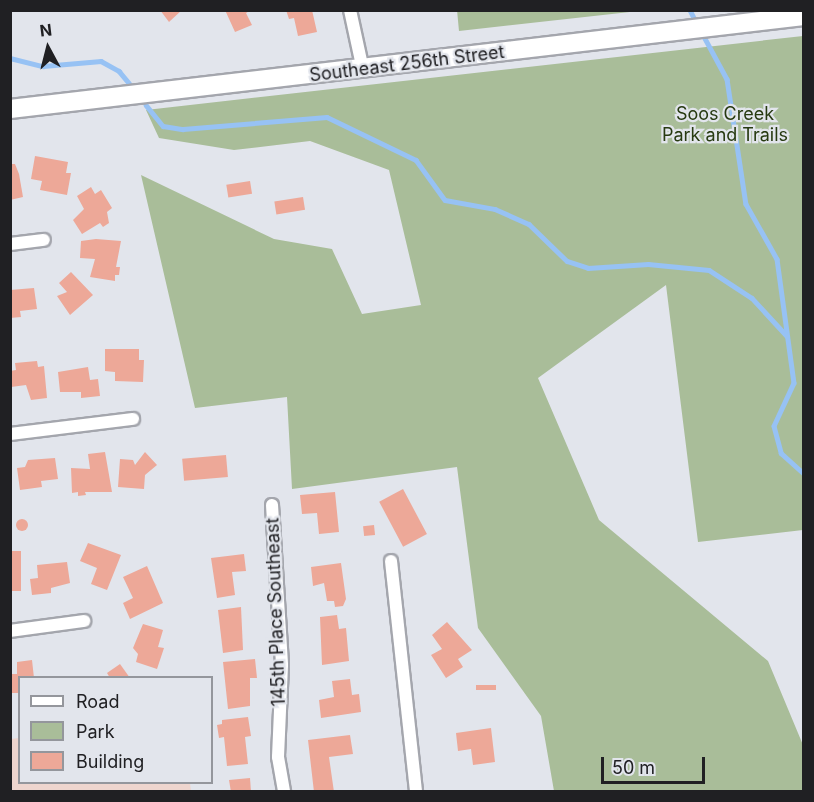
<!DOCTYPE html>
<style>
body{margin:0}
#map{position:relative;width:814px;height:802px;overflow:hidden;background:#e2e5ec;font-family:Inter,sans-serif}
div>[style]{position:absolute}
.commercial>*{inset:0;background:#eed5ce}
.green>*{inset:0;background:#a9bd99}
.stream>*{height:4.5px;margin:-2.25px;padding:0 2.25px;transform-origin:2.25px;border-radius:2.25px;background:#97c2f4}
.building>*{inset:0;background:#eda898;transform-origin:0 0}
.round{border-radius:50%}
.roads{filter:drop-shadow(2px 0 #a4a6ad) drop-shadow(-2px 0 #a4a6ad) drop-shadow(0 2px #a4a6ad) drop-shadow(0 -2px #a4a6ad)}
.minor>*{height:12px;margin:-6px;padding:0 6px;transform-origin:6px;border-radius:6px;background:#fff}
.secondary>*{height:18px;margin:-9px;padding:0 9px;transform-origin:9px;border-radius:9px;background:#fff}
span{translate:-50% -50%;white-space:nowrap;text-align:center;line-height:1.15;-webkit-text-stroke:4.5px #e2e5ec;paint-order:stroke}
.street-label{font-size:18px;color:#202023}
.park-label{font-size:18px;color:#273a11}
.frame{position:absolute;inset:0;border:12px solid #202023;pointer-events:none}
.legend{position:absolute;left:18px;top:676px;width:195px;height:108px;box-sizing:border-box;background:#e2e5ec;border:2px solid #94969c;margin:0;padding:8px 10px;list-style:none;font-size:18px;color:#202023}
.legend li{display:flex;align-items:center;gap:12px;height:30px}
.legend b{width:30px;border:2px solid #94969c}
.north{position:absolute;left:18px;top:18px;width:60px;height:60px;-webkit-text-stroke:4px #e2e5ec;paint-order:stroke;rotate:353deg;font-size:16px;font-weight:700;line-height:24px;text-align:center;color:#202023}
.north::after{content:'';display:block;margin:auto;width:21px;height:27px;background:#202023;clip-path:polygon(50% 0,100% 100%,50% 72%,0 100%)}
.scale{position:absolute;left:601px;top:757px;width:104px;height:27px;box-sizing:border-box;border:3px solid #202023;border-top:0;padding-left:8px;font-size:18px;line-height:21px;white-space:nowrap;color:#202023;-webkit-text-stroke:4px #e2e5ec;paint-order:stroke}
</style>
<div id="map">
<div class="commercial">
<i style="clip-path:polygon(19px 738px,20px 782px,190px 783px,191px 791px,11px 791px,11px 739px)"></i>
</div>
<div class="green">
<i style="clip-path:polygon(457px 10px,639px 10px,639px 11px,459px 31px)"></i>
<i style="clip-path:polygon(803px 36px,803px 530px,698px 542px,666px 285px,538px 378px,599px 520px,768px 661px,803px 745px,803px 791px,554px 791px,541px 716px,478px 628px,457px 467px,292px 489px,287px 397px,195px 408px,141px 175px,274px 239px,332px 249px,362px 314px,421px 305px,389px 170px,310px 141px,234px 150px,159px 138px,146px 110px)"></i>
</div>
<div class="stream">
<i style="left:690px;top:10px;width:16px;rotate:63deg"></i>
<i style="left:701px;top:31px;width:55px;rotate:61.6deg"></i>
<i style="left:727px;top:79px;width:126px;rotate:81.4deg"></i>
<i style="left:746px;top:204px;width:63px;rotate:60.6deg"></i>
<i style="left:777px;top:259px;width:125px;rotate:82.2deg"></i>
<i style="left:794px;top:383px;width:47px;rotate:114.9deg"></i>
<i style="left:774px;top:426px;width:28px;rotate:75deg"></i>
<i style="left:781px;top:453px;width:31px;rotate:42deg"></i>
<i style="left:10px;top:58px;width:34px;rotate:14deg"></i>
<i style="left:43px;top:66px;width:58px;rotate:-4.9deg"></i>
<i style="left:101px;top:61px;width:21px;rotate:29deg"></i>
<i style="left:119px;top:71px;width:16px;rotate:50deg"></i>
<i style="left:146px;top:105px;width:27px;rotate:51deg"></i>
<i style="left:163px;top:126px;width:20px;rotate:9deg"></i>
<i style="left:183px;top:129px;width:144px;rotate:-4.8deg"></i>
<i style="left:327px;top:117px;width:99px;rotate:25.8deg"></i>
<i style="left:416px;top:160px;width:49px;rotate:54.1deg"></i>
<i style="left:445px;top:200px;width:51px;rotate:10.2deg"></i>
<i style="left:495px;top:209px;width:37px;rotate:24deg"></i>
<i style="left:529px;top:224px;width:53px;rotate:44.2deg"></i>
<i style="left:567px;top:261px;width:22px;rotate:18deg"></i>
<i style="left:588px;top:268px;width:60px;rotate:-3.8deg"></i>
<i style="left:648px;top:264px;width:61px;rotate:5.6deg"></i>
<i style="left:709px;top:270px;width:51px;rotate:33.1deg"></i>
<i style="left:752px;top:298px;width:52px;rotate:47.4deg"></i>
</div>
<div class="building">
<i style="clip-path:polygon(160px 10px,182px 10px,169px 22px)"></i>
<i style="clip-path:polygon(225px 10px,251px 10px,246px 13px,252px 25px,235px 32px)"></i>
<i style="clip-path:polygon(286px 10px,312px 10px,317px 32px,298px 36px,294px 18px,289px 19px)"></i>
<i style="clip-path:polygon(35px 156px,68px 162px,66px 173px,71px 173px,67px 195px,40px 190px,42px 181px,31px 179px)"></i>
<i style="clip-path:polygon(10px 164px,15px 164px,19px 174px,23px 197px,10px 200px)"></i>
<i style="left:250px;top:181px;width:13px;height:24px;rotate:81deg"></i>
<i style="clip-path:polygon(91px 187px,95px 194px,101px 190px,112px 208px,107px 212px,109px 223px,103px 227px,100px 223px,82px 234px,73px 220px,84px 209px,77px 196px)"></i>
<i style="left:303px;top:197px;width:13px;height:29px;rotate:81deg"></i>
<i style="clip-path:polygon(96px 239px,121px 241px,116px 267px,120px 267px,119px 275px,115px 275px,115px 281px,90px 277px,95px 259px,80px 258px,81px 241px)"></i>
<i style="clip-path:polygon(71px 272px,93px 295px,70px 315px,57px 296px,67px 292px,59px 283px)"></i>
<i style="clip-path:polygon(34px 288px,37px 309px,20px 311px,21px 317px,10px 318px,10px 290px)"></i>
<i style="clip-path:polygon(105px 349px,139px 349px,139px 360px,144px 360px,143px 382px,115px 381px,115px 372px,105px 371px)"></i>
<i style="clip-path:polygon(37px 361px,38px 367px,44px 366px,47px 398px,31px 400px,26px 385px,11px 387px,10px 371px,16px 370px,15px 363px)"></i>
<i style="clip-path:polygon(88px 367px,90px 380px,98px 379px,100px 396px,81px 398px,81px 392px,60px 392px,58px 372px)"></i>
<i style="clip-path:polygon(105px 452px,112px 492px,85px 492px,86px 495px,78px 496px,78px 492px,72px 493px,71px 468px,90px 469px,88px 454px)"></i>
<i style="clip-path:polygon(145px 452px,157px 465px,145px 475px,144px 489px,118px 487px,120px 459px,133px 460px,135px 465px)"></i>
<i style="left:226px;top:455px;width:22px;height:44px;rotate:85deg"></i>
<i style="clip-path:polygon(55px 458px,58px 479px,41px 481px,42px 487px,20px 490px,17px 468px,25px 467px,28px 460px)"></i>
<i style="left:403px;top:489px;width:51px;height:27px;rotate:62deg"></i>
<i style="clip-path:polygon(335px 492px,339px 532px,319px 534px,317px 513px,302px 514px,300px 495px)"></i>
<i class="round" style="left:16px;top:519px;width:12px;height:12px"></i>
<i style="left:374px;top:525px;width:10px;height:11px;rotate:84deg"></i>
<i style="clip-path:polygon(88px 543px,121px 555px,107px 590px,91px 584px,97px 568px,80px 561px)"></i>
<i style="left:21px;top:551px;width:40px;height:11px;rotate:90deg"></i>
<i style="clip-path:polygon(244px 554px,246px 571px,232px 572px,235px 595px,217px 598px,211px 558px)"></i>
<i style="clip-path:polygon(67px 562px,70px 583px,51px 588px,51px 593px,32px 595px,30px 579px,38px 578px,37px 565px)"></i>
<i style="clip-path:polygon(341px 563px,346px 599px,343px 606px,335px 607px,334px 601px,327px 601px,324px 583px,313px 586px,311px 567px)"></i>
<i style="clip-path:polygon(147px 566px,163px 603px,130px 619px,123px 603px,133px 598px,123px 577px)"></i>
<i style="clip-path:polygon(241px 607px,243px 650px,223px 653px,218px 610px)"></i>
<i style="clip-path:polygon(337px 615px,339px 629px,346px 628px,349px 661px,322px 665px,320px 617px)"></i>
<i style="clip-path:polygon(447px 622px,472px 650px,458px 659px,463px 667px,446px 678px,431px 655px,442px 649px,432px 635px)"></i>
<i style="clip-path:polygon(143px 624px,163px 630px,158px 647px,164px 648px,157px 669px,136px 662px,138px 654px,133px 648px)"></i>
<i style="clip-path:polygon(255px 659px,257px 678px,250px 678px,250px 706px,228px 709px,223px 662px)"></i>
<i style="clip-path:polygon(32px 660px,34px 678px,20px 678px,20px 693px,10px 693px,10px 674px,17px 674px,17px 662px)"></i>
<i style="clip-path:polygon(120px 664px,130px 678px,110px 678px,107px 673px)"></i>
<i style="clip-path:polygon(350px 679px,352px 695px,359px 694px,361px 712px,321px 718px,319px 700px,334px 697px,332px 681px)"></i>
<i style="left:496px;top:685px;width:5px;height:20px;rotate:90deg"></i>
<i style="clip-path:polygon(248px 717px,251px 736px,245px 737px,248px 764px,227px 766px,224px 737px,219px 738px,217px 725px,222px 724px,222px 720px)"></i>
<i style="clip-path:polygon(491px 728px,495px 762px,473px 765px,471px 749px,458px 751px,456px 733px)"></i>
<i style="clip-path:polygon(350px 735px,353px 754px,329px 757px,334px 792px,314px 792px,308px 740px)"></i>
<i style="clip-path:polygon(250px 778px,251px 792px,231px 792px,229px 780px)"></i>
</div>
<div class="roads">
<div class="minor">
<i style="left:350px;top:10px;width:61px;rotate:77.8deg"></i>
<i style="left:10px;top:244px;width:34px;rotate:-7deg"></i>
<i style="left:10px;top:434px;width:124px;rotate:-7deg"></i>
<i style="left:272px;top:505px;width:160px;rotate:86.4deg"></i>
<i style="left:282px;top:665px;width:92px;rotate:92.5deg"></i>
<i style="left:278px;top:757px;width:36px;rotate:80deg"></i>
<i style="left:391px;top:561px;width:232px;rotate:83.8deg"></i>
<i style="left:10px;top:631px;width:75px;rotate:-7.7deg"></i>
</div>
<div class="secondary">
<i style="left:10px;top:109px;width:799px;rotate:-6.68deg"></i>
</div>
</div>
<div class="street-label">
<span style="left:407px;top:64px;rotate:-7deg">Southeast 256th Street</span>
<span style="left:276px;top:612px;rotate:-92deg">145th Place Southeast</span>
</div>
<div class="park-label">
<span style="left:725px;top:125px">Soos Creek<br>Park and Trails</span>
</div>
<div class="frame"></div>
<ul class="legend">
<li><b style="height:8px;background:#fff"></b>Road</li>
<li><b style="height:16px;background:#a9bd99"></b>Park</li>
<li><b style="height:16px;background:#eda898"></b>Building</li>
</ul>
<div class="north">N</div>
<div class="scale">50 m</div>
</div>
